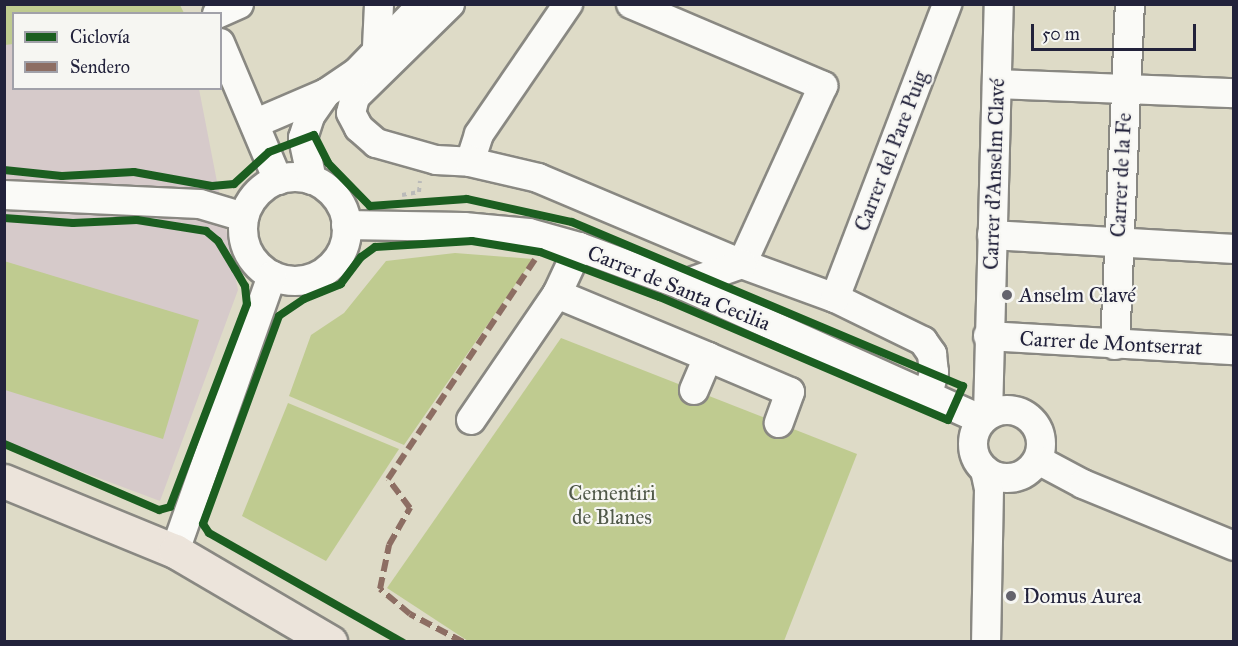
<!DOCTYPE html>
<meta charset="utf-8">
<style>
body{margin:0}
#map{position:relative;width:1238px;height:646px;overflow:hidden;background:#dedbc7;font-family:"IM FELL Great Primer",serif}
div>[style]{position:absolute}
.industrial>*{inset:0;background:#d6caca}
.green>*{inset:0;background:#bfcb90}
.path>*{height:4px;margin-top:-2px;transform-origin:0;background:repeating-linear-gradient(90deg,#babab9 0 4.5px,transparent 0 9px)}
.roads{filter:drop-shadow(2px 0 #898882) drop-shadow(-2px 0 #898882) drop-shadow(0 2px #898882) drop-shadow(0 -2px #898882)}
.minor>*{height:28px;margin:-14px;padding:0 14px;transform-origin:14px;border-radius:14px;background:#fafaf7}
.minor>.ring{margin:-14px;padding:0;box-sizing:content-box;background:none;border:28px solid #fafaf7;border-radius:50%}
.major>*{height:33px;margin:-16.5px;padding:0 16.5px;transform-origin:16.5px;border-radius:16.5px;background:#ece4db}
.quiet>*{height:6px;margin-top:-3px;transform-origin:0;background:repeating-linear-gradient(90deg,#8d6e63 0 12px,transparent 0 18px)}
.cycleway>*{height:8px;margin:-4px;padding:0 4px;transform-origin:4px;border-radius:4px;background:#1b5e20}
.dots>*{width:16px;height:16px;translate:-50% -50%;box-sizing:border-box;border:3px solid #f6f6f2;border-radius:50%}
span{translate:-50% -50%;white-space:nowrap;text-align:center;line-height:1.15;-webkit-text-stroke:4.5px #f6f6f2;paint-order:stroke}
.street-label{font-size:21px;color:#22223b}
.poi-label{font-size:21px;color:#22223b}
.left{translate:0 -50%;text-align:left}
.park-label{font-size:21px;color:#505949}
.frame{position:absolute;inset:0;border:6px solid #22223b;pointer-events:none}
.legend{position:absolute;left:12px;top:12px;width:210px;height:78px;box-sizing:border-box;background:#f6f6f2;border:2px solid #a1a1a9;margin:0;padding:8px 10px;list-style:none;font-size:18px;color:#22223b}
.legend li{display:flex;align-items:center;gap:12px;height:30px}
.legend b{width:30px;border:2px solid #a1a1a9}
.scale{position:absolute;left:1031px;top:24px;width:165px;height:27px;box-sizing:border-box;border:3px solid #22223b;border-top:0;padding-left:8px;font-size:18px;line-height:21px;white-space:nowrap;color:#22223b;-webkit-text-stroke:4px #f6f6f2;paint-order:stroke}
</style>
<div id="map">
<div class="industrial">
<i style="clip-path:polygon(13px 40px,14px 88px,199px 89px,238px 290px,160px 501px,5px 443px,4px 41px)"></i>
</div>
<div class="green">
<i style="clip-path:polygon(4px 5px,180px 5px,184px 13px,14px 14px,13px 44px,5px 45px)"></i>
<i style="clip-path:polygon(455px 253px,533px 259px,404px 445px,289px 396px,311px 335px,344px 313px,386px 261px)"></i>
<i style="clip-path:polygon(4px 261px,199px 320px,163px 439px,5px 390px)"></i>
<i style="clip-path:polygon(561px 338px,857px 454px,784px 641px,468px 641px,387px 588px)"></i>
<i style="clip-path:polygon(288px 403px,399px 449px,326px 561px,242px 516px)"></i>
</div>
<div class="path">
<i style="left:402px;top:195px;width:17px;rotate:-10deg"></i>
<i style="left:419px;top:192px;width:11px;rotate:-85deg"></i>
</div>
<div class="roads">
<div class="minor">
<i style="left:450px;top:4px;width:133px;rotate:135.6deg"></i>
<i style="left:355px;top:97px;width:16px;rotate:104deg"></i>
<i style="left:351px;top:113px;width:17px;rotate:62deg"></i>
<i style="left:359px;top:128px;width:23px;rotate:41deg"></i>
<i style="left:376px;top:143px;width:62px;rotate:15.8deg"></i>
<i style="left:436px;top:160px;width:34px;rotate:3deg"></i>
<i style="left:470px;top:162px;width:70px;rotate:13.2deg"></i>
<i style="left:538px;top:178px;width:221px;rotate:22.9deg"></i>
<i style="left:742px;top:264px;width:99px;rotate:20.1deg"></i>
<i style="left:835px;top:298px;width:98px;rotate:26deg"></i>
<i style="left:923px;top:341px;width:16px;rotate:55deg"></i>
<i style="left:932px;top:354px;width:18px;rotate:84deg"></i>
<i style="left:934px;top:372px;width:24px;rotate:105deg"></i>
<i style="left:631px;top:4px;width:209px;rotate:23.1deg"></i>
<i style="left:823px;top:86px;width:196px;rotate:114.5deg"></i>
<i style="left:742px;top:264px;width:64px;rotate:160.7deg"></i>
<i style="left:217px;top:14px;width:24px;rotate:-24deg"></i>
<i style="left:220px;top:43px;width:149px;rotate:67.1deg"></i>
<i style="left:377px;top:47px;width:43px;rotate:-87.3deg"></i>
<i style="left:997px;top:84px;width:237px;rotate:2.2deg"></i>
<i style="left:256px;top:123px;width:76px;rotate:-23.2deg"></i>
<i style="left:326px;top:93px;width:36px;rotate:-34deg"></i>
<i style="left:356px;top:73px;width:85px;rotate:-46deg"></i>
<i style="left:470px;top:162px;width:29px;rotate:-72deg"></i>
<i style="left:479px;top:134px;width:158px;rotate:-55.6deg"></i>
<i class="ring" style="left:243px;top:177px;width:76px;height:76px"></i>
<i style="left:312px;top:180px;width:43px;rotate:-102.1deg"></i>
<i style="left:303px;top:138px;width:23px;rotate:-72deg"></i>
<i style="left:310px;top:116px;width:28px;rotate:-55deg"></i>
<i style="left:4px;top:195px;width:196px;rotate:2.6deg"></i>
<i style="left:200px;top:204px;width:46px;rotate:16.5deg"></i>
<i style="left:346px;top:225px;width:118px;rotate:1deg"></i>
<i style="left:464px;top:227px;width:65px;rotate:5.3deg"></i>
<i style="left:529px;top:233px;width:52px;rotate:15.6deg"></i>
<i style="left:579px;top:247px;width:110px;rotate:20.3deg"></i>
<i style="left:682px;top:285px;width:329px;rotate:24.2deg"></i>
<i style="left:992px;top:235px;width:242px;rotate:3.3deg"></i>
<i style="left:579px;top:247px;width:52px;rotate:115.1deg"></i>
<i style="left:557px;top:294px;width:164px;rotate:22.6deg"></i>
<i style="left:835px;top:298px;width:315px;rotate:-69.1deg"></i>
<i style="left:988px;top:336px;width:246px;rotate:3.3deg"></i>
<i style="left:1115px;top:345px;width:341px;rotate:-87.5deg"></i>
<i style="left:694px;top:390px;width:36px;rotate:-67deg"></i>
<i style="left:708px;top:357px;width:89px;rotate:23.1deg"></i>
<i style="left:790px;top:392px;width:33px;rotate:110deg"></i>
<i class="ring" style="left:973px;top:410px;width:40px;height:40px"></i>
<i style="left:988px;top:415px;width:411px;rotate:-88.5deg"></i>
<i style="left:471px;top:420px;width:153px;rotate:-55.7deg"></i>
<i style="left:1038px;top:460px;width:51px;rotate:28.1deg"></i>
<i style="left:1083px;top:484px;width:163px;rotate:22.3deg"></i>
<i style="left:985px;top:470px;width:19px;rotate:78deg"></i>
<i style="left:989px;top:489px;width:153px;rotate:91.1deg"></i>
<i style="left:175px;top:551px;width:292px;rotate:-70.6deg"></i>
</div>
<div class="major">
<i style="left:4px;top:481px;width:185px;rotate:22.3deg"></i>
<i style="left:175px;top:551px;width:180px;rotate:30.4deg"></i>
</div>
</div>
<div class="quiet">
<i style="left:463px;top:642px;width:60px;rotate:-152.2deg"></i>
<i style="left:410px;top:614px;width:39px;rotate:-140deg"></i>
<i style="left:380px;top:589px;width:45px;rotate:-78.4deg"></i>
<i style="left:389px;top:545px;width:43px;rotate:-60.4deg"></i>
<i style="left:410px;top:508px;width:36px;rotate:-127deg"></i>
<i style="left:388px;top:479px;width:273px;rotate:-56.2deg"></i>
</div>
<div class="cycleway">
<i style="left:4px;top:170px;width:58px;rotate:5.9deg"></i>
<i style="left:62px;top:176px;width:72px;rotate:-3.2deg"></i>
<i style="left:134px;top:172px;width:79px;rotate:10.2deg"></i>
<i style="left:212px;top:186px;width:22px;rotate:-5deg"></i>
<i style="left:234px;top:184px;width:47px;rotate:-42.4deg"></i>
<i style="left:269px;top:152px;width:48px;rotate:-20.7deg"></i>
<i style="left:314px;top:135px;width:31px;rotate:63deg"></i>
<i style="left:328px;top:163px;width:60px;rotate:45.7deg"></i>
<i style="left:370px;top:206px;width:97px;rotate:-4.1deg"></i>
<i style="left:467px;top:199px;width:107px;rotate:12.4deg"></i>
<i style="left:572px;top:222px;width:424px;rotate:22.8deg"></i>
<i style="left:963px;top:386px;width:37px;rotate:114deg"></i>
<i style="left:948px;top:420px;width:314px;rotate:-156.9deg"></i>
<i style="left:659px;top:297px;width:127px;rotate:-159.3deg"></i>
<i style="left:540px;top:252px;width:69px;rotate:-170.8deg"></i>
<i style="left:472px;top:241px;width:97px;rotate:176.5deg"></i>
<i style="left:375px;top:247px;width:17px;rotate:144deg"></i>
<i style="left:361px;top:257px;width:34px;rotate:127deg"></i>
<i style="left:341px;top:284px;width:40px;rotate:158deg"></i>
<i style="left:304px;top:299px;width:30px;rotate:146deg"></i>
<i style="left:279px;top:316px;width:221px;rotate:110.1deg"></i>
<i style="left:203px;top:524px;width:11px;rotate:56deg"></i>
<i style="left:209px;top:533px;width:222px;rotate:29.5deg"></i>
<i style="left:4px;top:218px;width:69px;rotate:4.1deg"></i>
<i style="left:73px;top:223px;width:64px;rotate:-2.7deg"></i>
<i style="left:137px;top:220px;width:70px;rotate:9.1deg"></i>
<i style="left:206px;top:231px;width:16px;rotate:40deg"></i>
<i style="left:218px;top:241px;width:33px;rotate:59deg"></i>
<i style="left:235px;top:269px;width:20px;rotate:60deg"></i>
<i style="left:245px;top:286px;width:18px;rotate:84deg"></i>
<i style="left:247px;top:304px;width:217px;rotate:110.8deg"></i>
<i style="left:170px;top:507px;width:11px;rotate:165deg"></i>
<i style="left:159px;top:510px;width:168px;rotate:-156.9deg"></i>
</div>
<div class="dots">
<i style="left:1007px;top:295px;background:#64636c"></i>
<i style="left:1011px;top:596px;background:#64636c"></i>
</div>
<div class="street-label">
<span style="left:891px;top:151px;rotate:-69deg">Carrer del Pare Puig</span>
<span style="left:994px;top:174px;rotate:-88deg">Carrer d'Anselm Clavé</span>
<span style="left:1121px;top:175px;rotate:-87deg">Carrer de la Fe</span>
<span style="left:679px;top:288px;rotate:22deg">Carrer de Santa Cecilia</span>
<span style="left:1111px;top:343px;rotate:3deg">Carrer de Montserrat</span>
</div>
<div class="poi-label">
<span class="left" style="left:1019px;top:295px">Anselm Clavé</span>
<span class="left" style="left:1023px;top:596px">Domus Aurea</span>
</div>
<div class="park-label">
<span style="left:612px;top:505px">Cementiri<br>de Blanes</span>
</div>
<div class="frame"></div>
<ul class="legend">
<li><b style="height:8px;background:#1b5e20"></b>Ciclovía</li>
<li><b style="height:8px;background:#8d6e63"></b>Sendero</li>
</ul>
<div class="scale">50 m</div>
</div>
